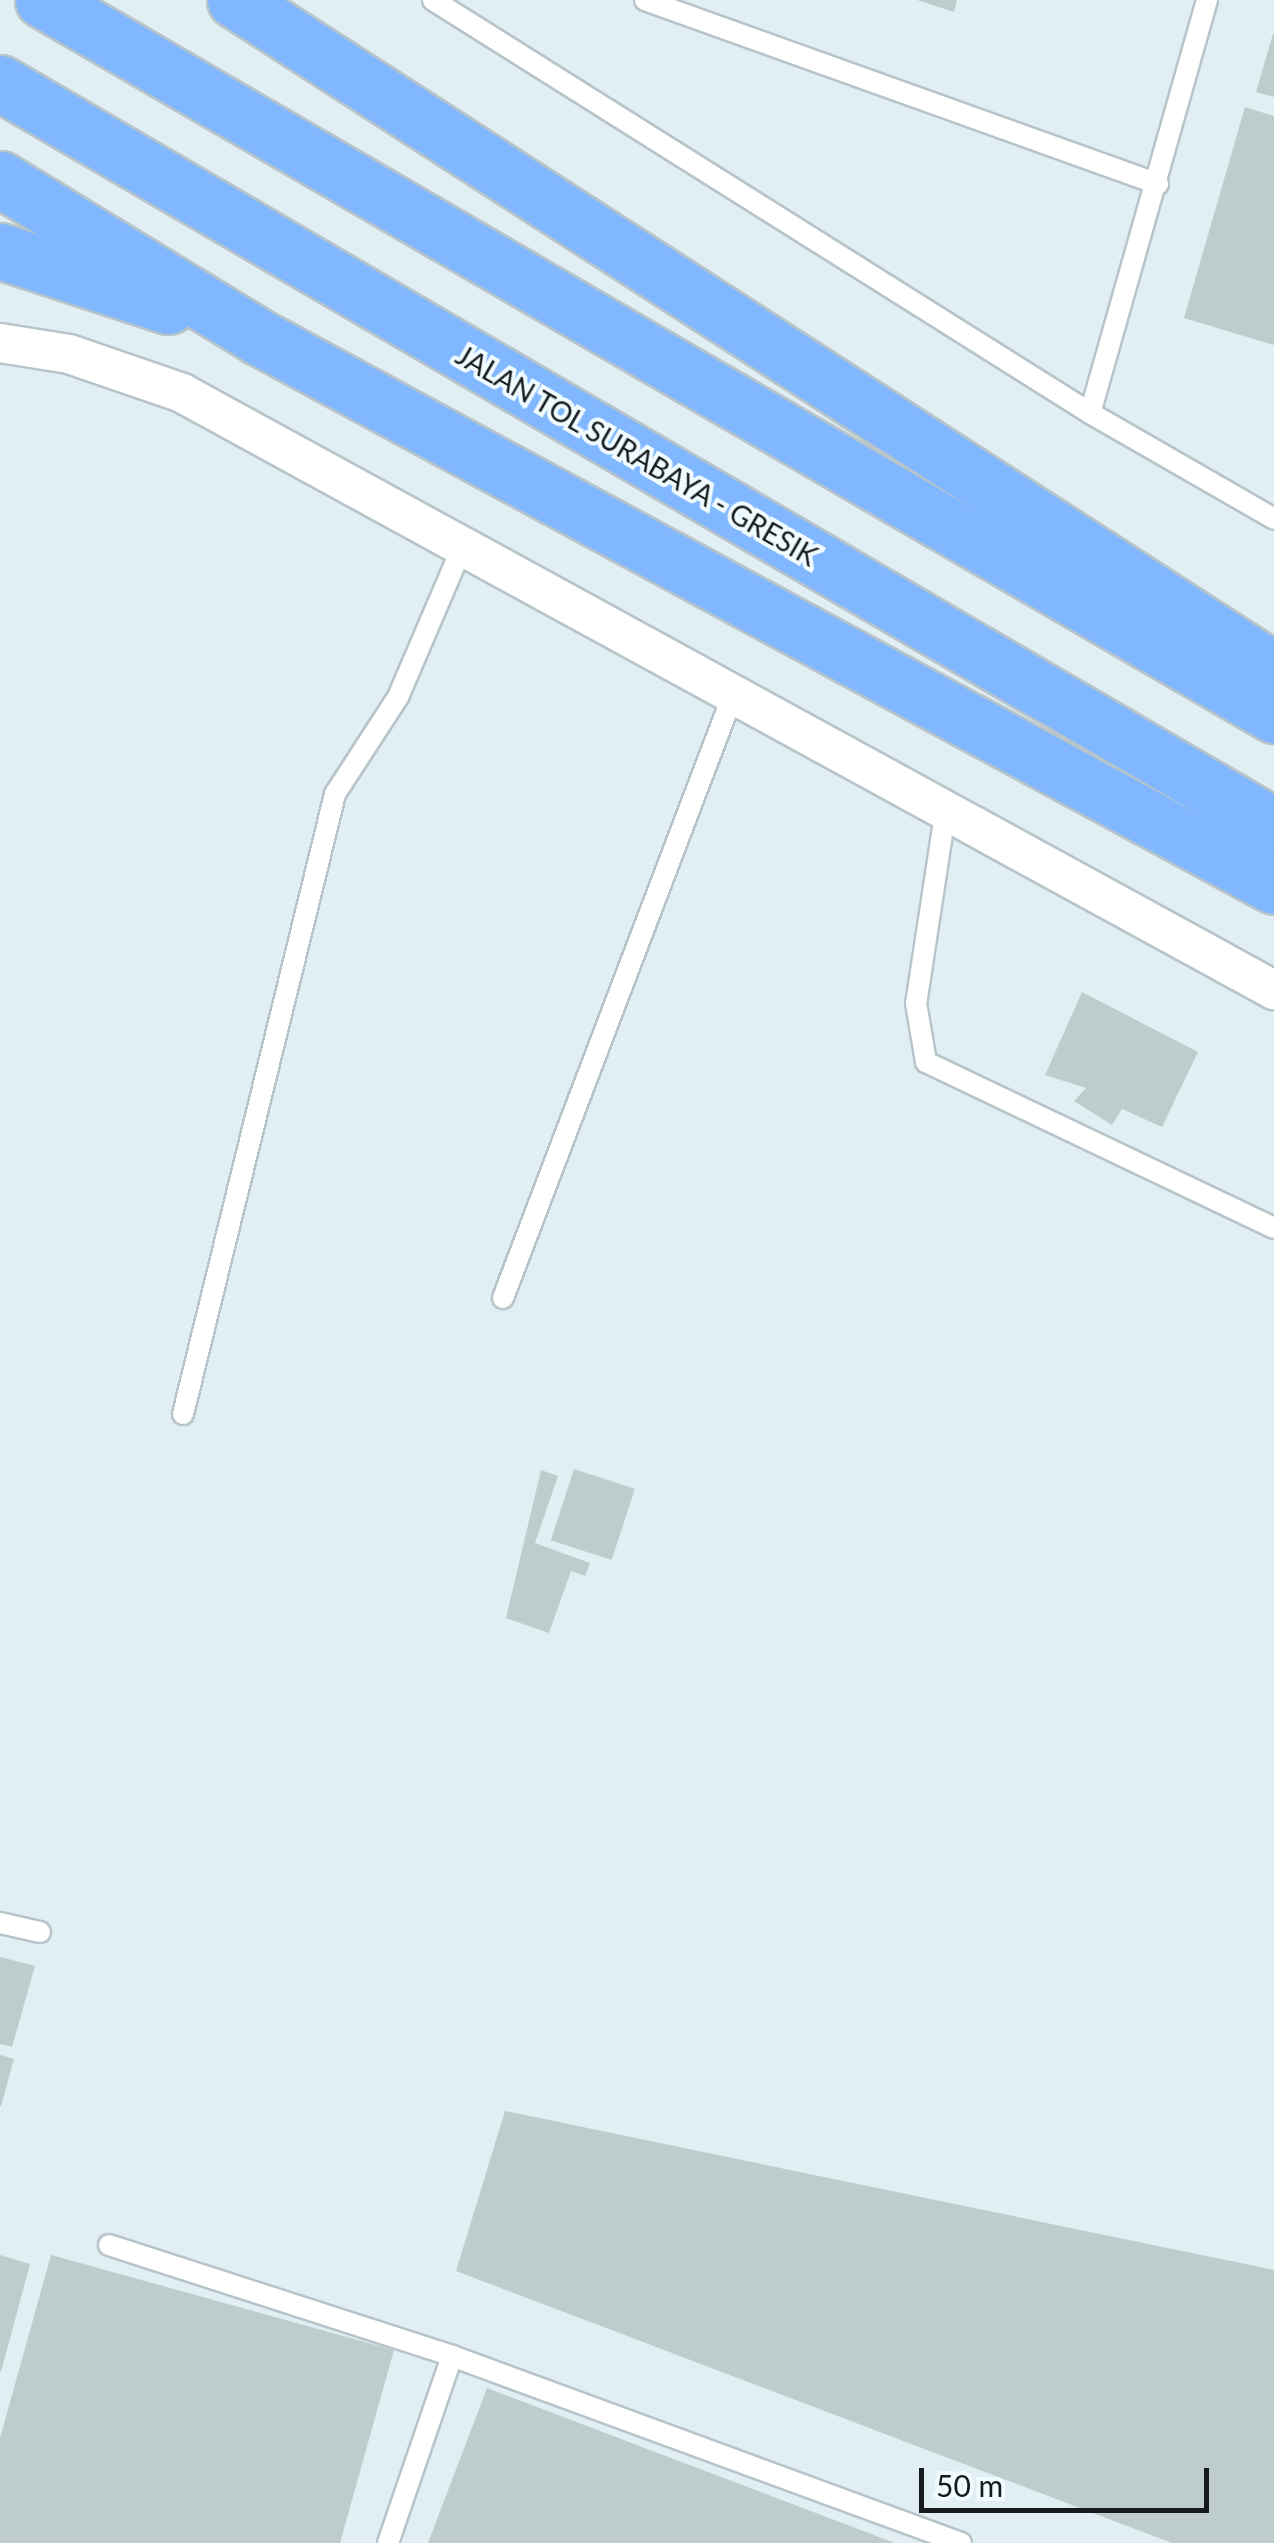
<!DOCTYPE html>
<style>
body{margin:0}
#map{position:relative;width:1274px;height:2543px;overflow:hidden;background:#e1eef3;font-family:Lato,sans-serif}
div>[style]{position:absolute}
.building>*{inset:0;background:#becdcb;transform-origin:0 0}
.roads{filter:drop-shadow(2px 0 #b7c4c9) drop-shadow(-2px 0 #b7c4c9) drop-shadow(0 2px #b7c4c9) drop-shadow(0 -2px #b7c4c9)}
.service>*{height:20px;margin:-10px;padding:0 10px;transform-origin:10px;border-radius:10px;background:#fff}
.minor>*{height:38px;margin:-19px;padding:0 19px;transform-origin:19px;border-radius:19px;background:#fff}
.motorway>*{height:55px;margin:-27.5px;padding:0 27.5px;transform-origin:27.5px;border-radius:27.5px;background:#81b7fe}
span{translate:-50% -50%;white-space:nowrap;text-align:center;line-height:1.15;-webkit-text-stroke:8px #f0fbff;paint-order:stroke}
.street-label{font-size:28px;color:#161a1c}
.scale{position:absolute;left:919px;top:2468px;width:290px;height:45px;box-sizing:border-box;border:5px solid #161a1c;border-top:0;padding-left:12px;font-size:30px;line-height:35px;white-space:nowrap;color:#161a1c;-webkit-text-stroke:8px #f0fbff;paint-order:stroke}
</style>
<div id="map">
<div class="building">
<i style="clip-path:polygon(917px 0,957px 0,954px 12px)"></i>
<i style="clip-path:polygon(1273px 34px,1274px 34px,1274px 97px,1256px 92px)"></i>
<i style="clip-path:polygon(1245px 107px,1274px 116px,1274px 345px,1184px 318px)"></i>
<i style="clip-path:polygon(1082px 992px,1198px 1052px,1162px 1127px,1122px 1109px,1112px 1125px,1074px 1101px,1086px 1088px,1045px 1075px)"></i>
<i style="left:574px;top:1469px;width:64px;height:75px;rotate:18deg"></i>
<i style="clip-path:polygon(541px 1470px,558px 1476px,535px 1543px,590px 1563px,585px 1576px,571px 1571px,549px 1633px,506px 1618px)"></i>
<i style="clip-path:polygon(0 1957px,35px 1966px,12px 2047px,0 2044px)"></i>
<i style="clip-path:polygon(0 2055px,14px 2059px,1px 2106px,0 2106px)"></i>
<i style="clip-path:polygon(505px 2111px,1274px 2270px,1274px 2543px,1172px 2543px,456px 2271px)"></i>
<i style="clip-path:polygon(0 2255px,30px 2264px,1px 2372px,0 2371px)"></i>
<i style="clip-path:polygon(51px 2255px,394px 2350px,340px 2543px,0 2543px,0 2438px)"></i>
<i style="clip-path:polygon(487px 2388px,895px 2543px,428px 2543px)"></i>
</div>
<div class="roads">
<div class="service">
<i style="left:433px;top:0;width:776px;rotate:32.15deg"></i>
<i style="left:645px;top:0;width:545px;rotate:19.73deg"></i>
<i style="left:1207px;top:0;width:429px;rotate:105.8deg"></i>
<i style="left:1090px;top:413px;width:212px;rotate:29.9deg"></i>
<i style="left:946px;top:808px;width:197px;rotate:98.7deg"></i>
<i style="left:916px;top:1003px;width:60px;rotate:80.4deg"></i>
<i style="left:926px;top:1062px;width:386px;rotate:25.5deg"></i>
<i style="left:503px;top:1298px;width:649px;rotate:-69.13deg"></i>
<i style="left:183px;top:1414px;width:638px;rotate:-76.22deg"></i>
<i style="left:335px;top:794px;width:116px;rotate:-57deg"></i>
<i style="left:398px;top:697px;width:162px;rotate:-66.8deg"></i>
<i style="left:0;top:1923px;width:41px;rotate:12.7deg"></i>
<i style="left:109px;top:2245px;width:361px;rotate:17.9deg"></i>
<i style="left:388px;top:2543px;width:198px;rotate:-71.1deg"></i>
<i style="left:452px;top:2356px;width:542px;rotate:20.17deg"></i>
</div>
<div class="minor">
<i style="left:0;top:343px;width:70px;rotate:9.1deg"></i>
<i style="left:69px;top:354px;width:120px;rotate:19deg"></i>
<i style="left:182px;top:393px;width:1245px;rotate:28.67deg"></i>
</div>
<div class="motorway">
<i style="left:43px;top:0;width:1424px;rotate:30.15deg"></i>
<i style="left:235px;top:0;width:1236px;rotate:32.82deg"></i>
<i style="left:0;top:83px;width:1475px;rotate:30.25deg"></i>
<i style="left:0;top:179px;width:301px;rotate:31.4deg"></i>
<i style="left:257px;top:336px;width:1156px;rotate:28.4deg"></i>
<i style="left:0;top:251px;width:177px;rotate:18.1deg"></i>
</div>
</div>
<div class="street-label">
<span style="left:637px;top:455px;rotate:30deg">JALAN TOL SURABAYA - GRESIK</span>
</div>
<div class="scale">50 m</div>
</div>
